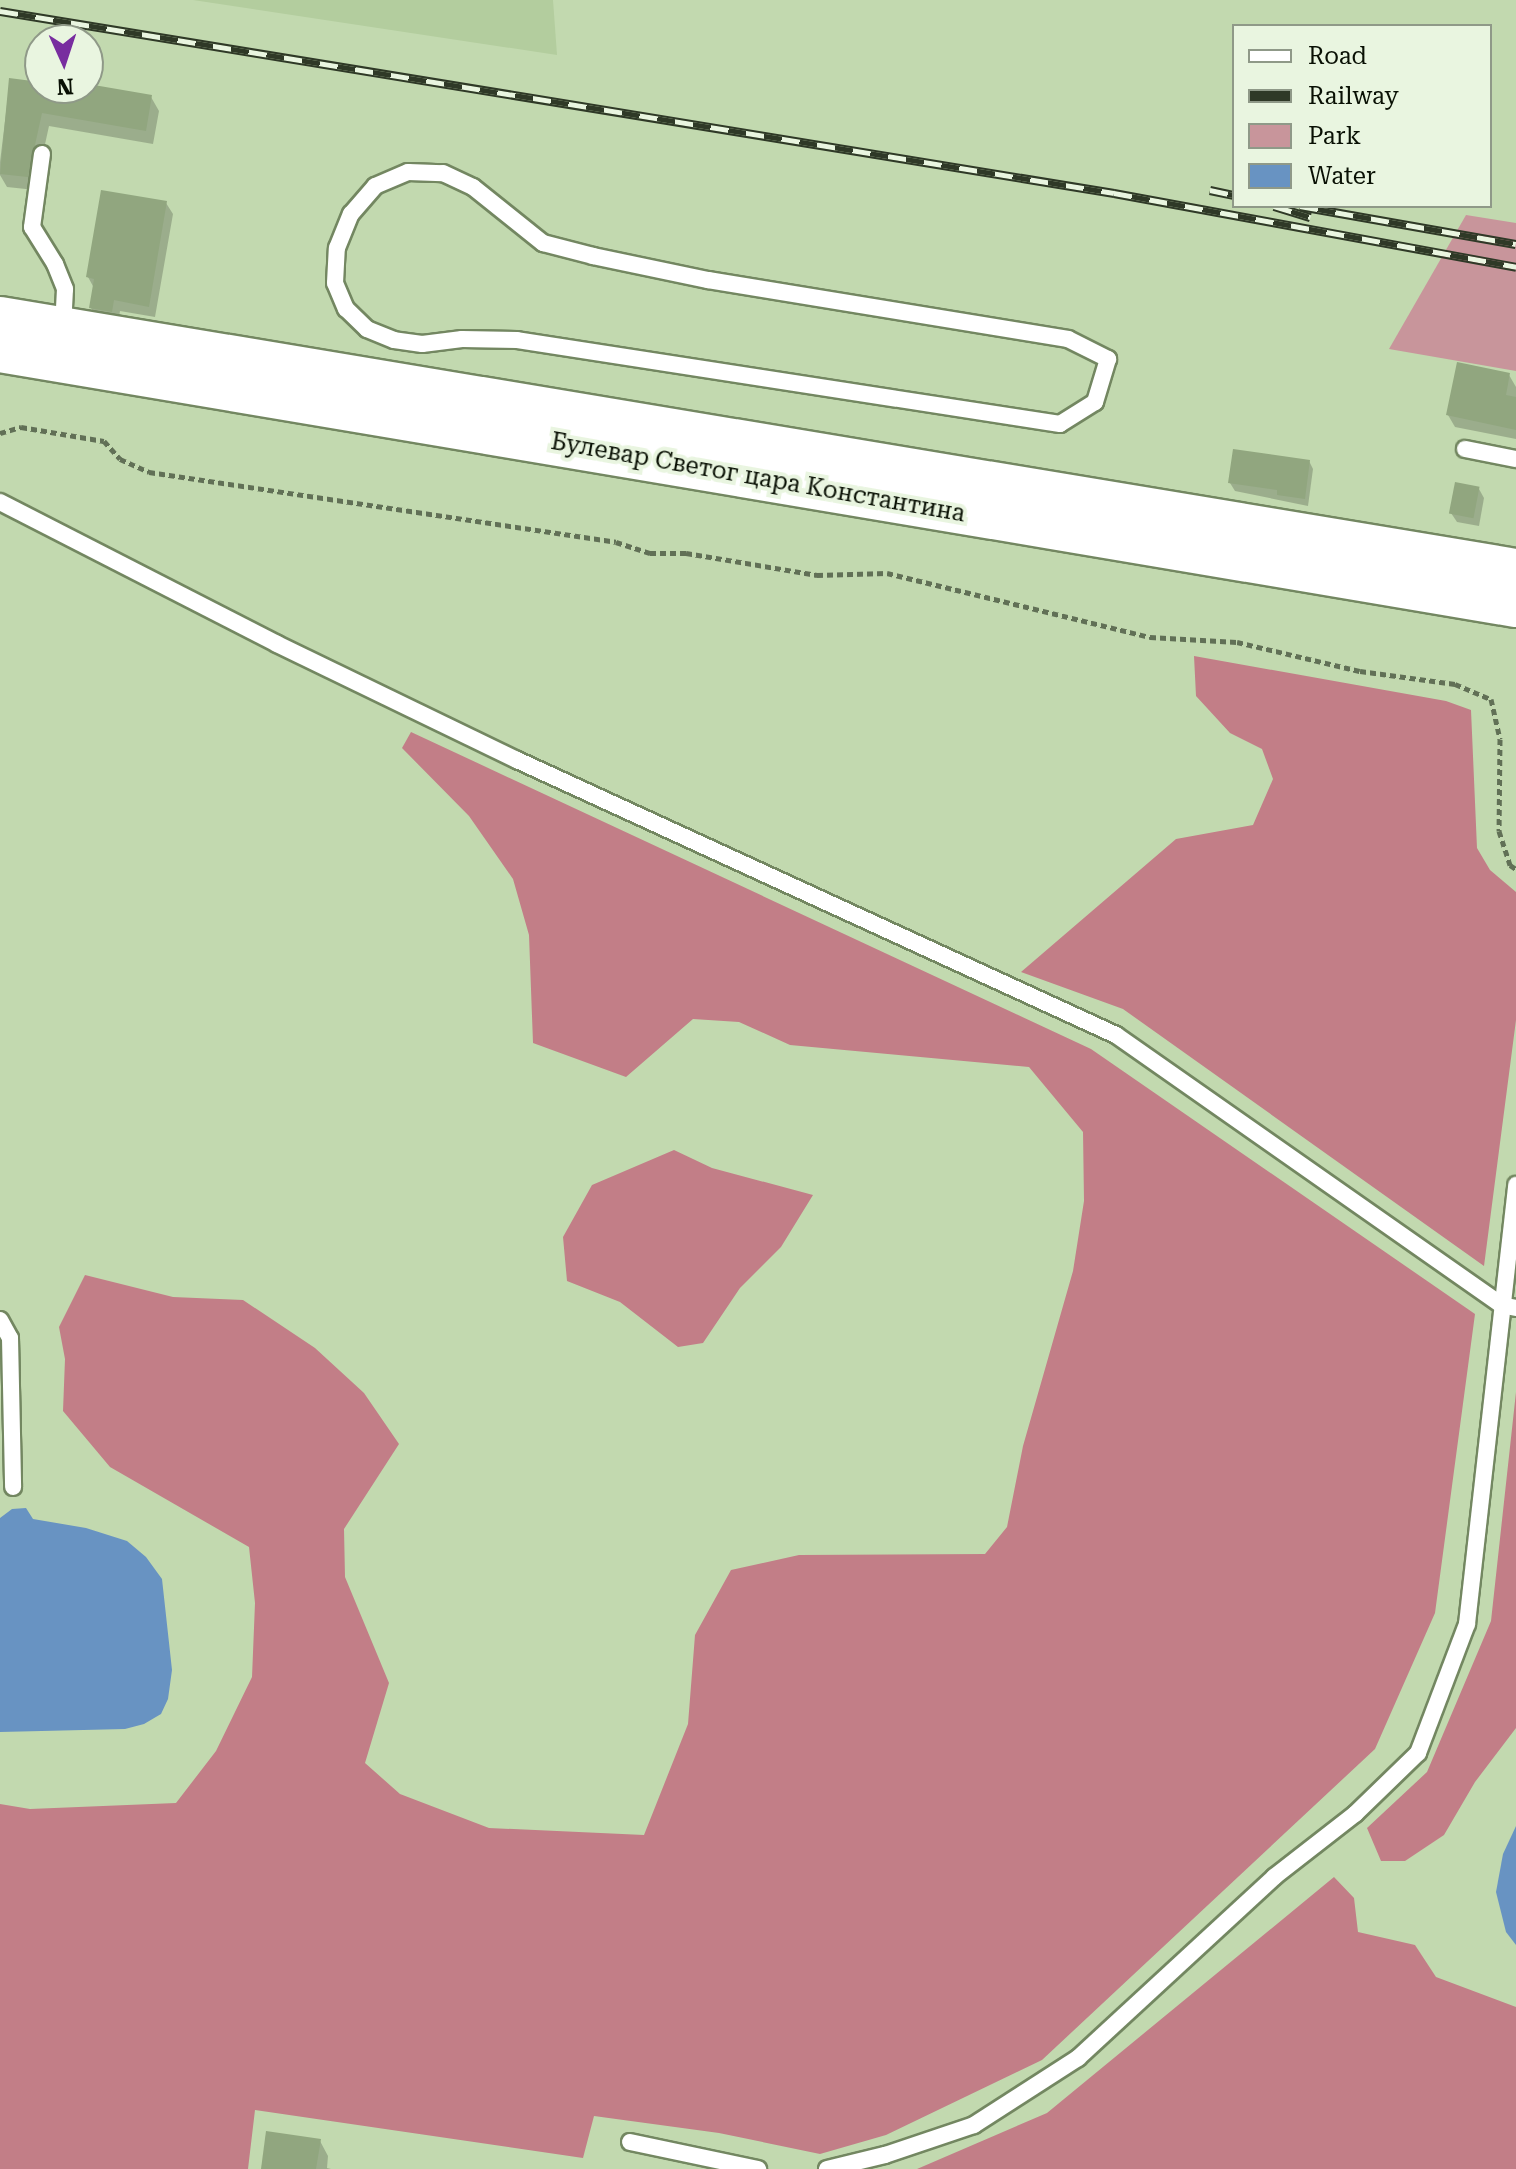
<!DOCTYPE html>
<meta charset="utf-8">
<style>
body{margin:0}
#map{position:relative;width:1516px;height:2169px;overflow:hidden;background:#c2d9af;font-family:"Roboto Serif",serif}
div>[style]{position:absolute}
.built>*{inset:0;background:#b3cd9e}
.green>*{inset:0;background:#c8959b}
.forest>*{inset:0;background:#c27e87}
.water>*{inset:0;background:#6893c2}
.shadow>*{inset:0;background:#0003}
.building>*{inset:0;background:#91a67f;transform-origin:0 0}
.path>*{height:5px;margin-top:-2.5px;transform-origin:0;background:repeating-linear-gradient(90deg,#617056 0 6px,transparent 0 10px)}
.roads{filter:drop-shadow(2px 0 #738761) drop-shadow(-2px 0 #738761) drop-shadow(0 2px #738761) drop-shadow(0 -2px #738761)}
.lane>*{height:16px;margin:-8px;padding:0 8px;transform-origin:8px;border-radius:8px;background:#fff}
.secondary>*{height:44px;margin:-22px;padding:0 22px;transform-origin:22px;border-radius:22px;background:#fff}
.rail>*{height:9px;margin-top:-4.5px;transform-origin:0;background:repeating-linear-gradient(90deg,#e9f5e0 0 18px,#2f3927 0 36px);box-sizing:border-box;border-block:2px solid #2f3927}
span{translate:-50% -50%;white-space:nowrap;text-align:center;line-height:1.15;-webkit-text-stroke:8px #e9f5e0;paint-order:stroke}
.street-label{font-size:24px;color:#091004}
.legend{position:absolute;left:1232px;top:24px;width:260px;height:184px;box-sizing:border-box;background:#e9f5e0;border:2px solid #8f9988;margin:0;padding:10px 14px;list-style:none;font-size:24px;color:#091004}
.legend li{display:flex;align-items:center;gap:16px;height:40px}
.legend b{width:40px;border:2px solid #8f9988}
.north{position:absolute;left:24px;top:24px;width:80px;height:80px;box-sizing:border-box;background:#e9f5e0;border:2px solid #8f9988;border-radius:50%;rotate:177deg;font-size:22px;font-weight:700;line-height:32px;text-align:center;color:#091004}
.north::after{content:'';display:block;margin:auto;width:28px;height:36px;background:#782d9f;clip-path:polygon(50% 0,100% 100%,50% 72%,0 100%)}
</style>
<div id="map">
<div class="built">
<i style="clip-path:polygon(193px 0,553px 0,557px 55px)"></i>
</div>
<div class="green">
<i style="clip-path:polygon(1466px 215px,1516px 223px,1516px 371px,1389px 349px)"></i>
</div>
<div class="forest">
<i style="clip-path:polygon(1194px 656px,1446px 701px,1471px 710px,1477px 848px,1490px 870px,1516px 892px,1516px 1020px,1484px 1266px,1123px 1009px,1021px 972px,1176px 839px,1253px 825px,1273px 779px,1262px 749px,1230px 733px,1196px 696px)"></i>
<i style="clip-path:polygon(411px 732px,1091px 1049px,1475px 1314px,1435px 1613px,1375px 1749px,1042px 2060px,886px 2135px,820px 2154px,719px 2133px,594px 2116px,583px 2158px,255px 2110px,248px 2169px,0 2169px,0 1804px,30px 1809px,176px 1803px,216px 1751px,252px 1677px,255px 1603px,249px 1547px,110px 1467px,63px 1411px,65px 1359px,59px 1327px,85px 1275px,173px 1297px,243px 1300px,315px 1348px,364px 1393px,399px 1444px,344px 1529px,345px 1577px,389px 1683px,365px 1763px,400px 1794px,489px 1828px,644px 1835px,688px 1724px,695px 1635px,731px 1570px,799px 1555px,985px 1554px,1007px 1527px,1023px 1446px,1073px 1271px,1084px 1201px,1083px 1132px,1029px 1067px,790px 1045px,739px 1022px,693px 1019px,626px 1077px,533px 1043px,529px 935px,513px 879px,469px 816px,402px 748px)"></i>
<i style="clip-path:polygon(674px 1150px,712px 1168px,813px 1195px,781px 1247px,740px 1288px,703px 1343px,678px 1347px,620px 1302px,567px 1281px,563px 1237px,592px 1185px)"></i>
<i style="clip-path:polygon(1516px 1392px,1516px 1728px,1475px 1782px,1444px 1835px,1405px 1861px,1381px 1861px,1367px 1828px,1427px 1772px,1491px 1621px)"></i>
<i style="clip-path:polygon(1334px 1877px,1354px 1898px,1358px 1932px,1415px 1945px,1436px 1977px,1516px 2007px,1516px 2169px,917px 2169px,1047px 2113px)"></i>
</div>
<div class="water">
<i style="clip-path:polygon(26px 1508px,33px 1519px,86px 1528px,127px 1541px,146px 1557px,162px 1579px,172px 1670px,168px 1699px,161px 1714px,144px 1724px,125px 1729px,0 1732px,0 1518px,12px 1509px)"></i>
<i style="clip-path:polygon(1516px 1826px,1516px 1945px,1506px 1932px,1496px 1892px,1503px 1854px)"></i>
</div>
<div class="shadow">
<i style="clip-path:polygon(10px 80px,40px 84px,40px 88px,88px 86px,151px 97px,159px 111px,153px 144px,49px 126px,35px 190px,7px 187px,0 175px,0 162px)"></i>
<i style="clip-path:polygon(166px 203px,173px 214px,155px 317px,120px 311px,118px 323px,98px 320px,91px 308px,94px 288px,88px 277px)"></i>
<i style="clip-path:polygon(1509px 375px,1516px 387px,1516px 439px,1455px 427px,1448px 415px)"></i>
<i style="clip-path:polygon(1309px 461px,1313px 469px,1308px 506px,1235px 491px,1230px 483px)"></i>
<i style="clip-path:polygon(1479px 489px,1484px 498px,1479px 526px,1457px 522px,1451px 513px)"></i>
<i style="clip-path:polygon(320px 2141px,328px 2156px,327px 2168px,331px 2169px,263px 2169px)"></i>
</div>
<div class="building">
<i style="clip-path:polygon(9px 78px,40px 82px,40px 88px,88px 88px,88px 84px,152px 95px,146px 131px,42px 113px,28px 177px,0 174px)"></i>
<i style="clip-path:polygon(101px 190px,167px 201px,149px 307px,114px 300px,112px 312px,89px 308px,94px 279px,86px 277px)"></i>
<i style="clip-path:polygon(1457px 362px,1510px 373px,1506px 395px,1516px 397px,1516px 430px,1446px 415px)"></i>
<i style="clip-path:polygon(1233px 449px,1310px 460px,1305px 499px,1277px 495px,1277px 490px,1228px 483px)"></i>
<i style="left:1455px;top:482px;width:25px;height:32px;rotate:11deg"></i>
<i style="clip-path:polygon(266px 2131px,321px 2139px,316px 2169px,261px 2169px)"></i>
</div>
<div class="path">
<i style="left:0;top:433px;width:22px;rotate:-16deg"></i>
<i style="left:21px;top:427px;width:84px;rotate:9.6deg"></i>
<i style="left:104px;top:441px;width:24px;rotate:48deg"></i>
<i style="left:120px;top:459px;width:32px;rotate:24deg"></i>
<i style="left:149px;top:472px;width:472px;rotate:8.5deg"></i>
<i style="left:616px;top:542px;width:36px;rotate:18deg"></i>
<i style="left:650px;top:553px;width:36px"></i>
<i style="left:686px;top:553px;width:133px;rotate:9.5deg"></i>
<i style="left:817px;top:575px;width:70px;rotate:-1.6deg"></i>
<i style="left:887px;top:573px;width:271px;rotate:13.7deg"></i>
<i style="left:1150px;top:637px;width:87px;rotate:3.3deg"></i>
<i style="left:1237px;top:642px;width:126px;rotate:13.3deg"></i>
<i style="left:1360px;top:671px;width:96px;rotate:7.8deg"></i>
<i style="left:1455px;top:684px;width:39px;rotate:23deg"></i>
<i style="left:1491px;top:699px;width:41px;rotate:77.3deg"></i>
<i style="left:1500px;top:739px;width:92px;rotate:90.6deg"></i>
<i style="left:1499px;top:831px;width:36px;rotate:72deg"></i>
<i style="left:1510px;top:865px;width:7px;rotate:34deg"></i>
</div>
<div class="roads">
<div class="lane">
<i style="left:42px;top:154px;width:74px;rotate:97.8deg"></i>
<i style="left:32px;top:227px;width:44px;rotate:58.1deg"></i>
<i style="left:55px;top:264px;width:27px;rotate:68deg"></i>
<i style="left:65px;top:289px;width:39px;rotate:93deg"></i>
<i style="left:408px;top:172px;width:35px;rotate:2deg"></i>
<i style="left:443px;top:173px;width:33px;rotate:25deg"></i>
<i style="left:473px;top:187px;width:90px;rotate:38.7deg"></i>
<i style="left:543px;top:243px;width:52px;rotate:14.6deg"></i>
<i style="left:593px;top:256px;width:117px;rotate:11.8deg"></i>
<i style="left:708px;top:280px;width:365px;rotate:9.3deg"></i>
<i style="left:1068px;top:339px;width:45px;rotate:26.6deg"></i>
<i style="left:1108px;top:359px;width:45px;rotate:106.8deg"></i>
<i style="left:1095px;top:402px;width:41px;rotate:147.8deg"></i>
<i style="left:1060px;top:424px;width:549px;rotate:-171.21deg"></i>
<i style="left:517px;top:340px;width:55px;rotate:-179deg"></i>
<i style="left:462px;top:339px;width:40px;rotate:172.9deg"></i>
<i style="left:422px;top:344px;width:28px;rotate:-172deg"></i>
<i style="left:394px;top:340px;width:29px;rotate:-158deg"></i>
<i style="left:367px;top:329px;width:29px;rotate:-136deg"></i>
<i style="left:346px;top:309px;width:28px;rotate:-113deg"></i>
<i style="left:335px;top:283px;width:35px;rotate:-87deg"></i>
<i style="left:337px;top:248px;width:37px;rotate:-68deg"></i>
<i style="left:351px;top:214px;width:37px;rotate:-49deg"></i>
<i style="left:375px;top:186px;width:36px;rotate:-23deg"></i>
<i style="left:1465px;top:449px;width:52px;rotate:11.1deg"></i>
<i style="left:0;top:502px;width:311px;rotate:27.1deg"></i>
<i style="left:277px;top:644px;width:267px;rotate:25.8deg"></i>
<i style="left:517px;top:760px;width:659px;rotate:24.66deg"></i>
<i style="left:1116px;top:1035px;width:470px;rotate:35deg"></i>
<i style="left:1501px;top:1305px;width:15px;rotate:11deg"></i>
<i style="left:0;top:1320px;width:21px;rotate:61deg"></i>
<i style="left:10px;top:1338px;width:149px;rotate:88.8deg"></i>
<i style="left:630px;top:2142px;width:131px;rotate:11.9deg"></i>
<i style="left:827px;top:2169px;width:60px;rotate:-13.6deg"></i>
<i style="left:885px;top:2155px;width:94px;rotate:-18.6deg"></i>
<i style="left:974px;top:2125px;width:124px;rotate:-32.8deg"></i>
<i style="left:1078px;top:2058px;width:267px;rotate:-42.7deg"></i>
<i style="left:1274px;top:1877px;width:103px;rotate:-37.9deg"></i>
<i style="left:1355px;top:1814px;width:88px;rotate:-44.1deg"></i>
<i style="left:1418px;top:1753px;width:138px;rotate:-69.2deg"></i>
<i style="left:1467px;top:1624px;width:442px;rotate:-83.6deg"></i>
</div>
<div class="secondary">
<i style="left:0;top:319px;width:1537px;rotate:9.44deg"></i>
<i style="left:0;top:350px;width:1537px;rotate:9.55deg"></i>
</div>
</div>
<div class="rail">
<i style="left:0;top:11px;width:1129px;rotate:9.28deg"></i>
<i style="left:1114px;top:193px;width:409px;rotate:10.4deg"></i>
<i style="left:1210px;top:190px;width:25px;rotate:12deg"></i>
<i style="left:1274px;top:206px;width:38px;rotate:17deg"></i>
<i style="left:1300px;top:206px;width:219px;rotate:10deg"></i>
</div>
<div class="street-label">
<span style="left:758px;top:478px;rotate:10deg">Булевар Светог цара Константина</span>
</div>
<ul class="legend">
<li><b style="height:10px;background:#fff"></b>Road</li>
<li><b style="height:10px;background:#2f3927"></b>Railway</li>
<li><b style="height:22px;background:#c8959b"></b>Park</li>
<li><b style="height:22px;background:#6893c2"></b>Water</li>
</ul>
<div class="north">N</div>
</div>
